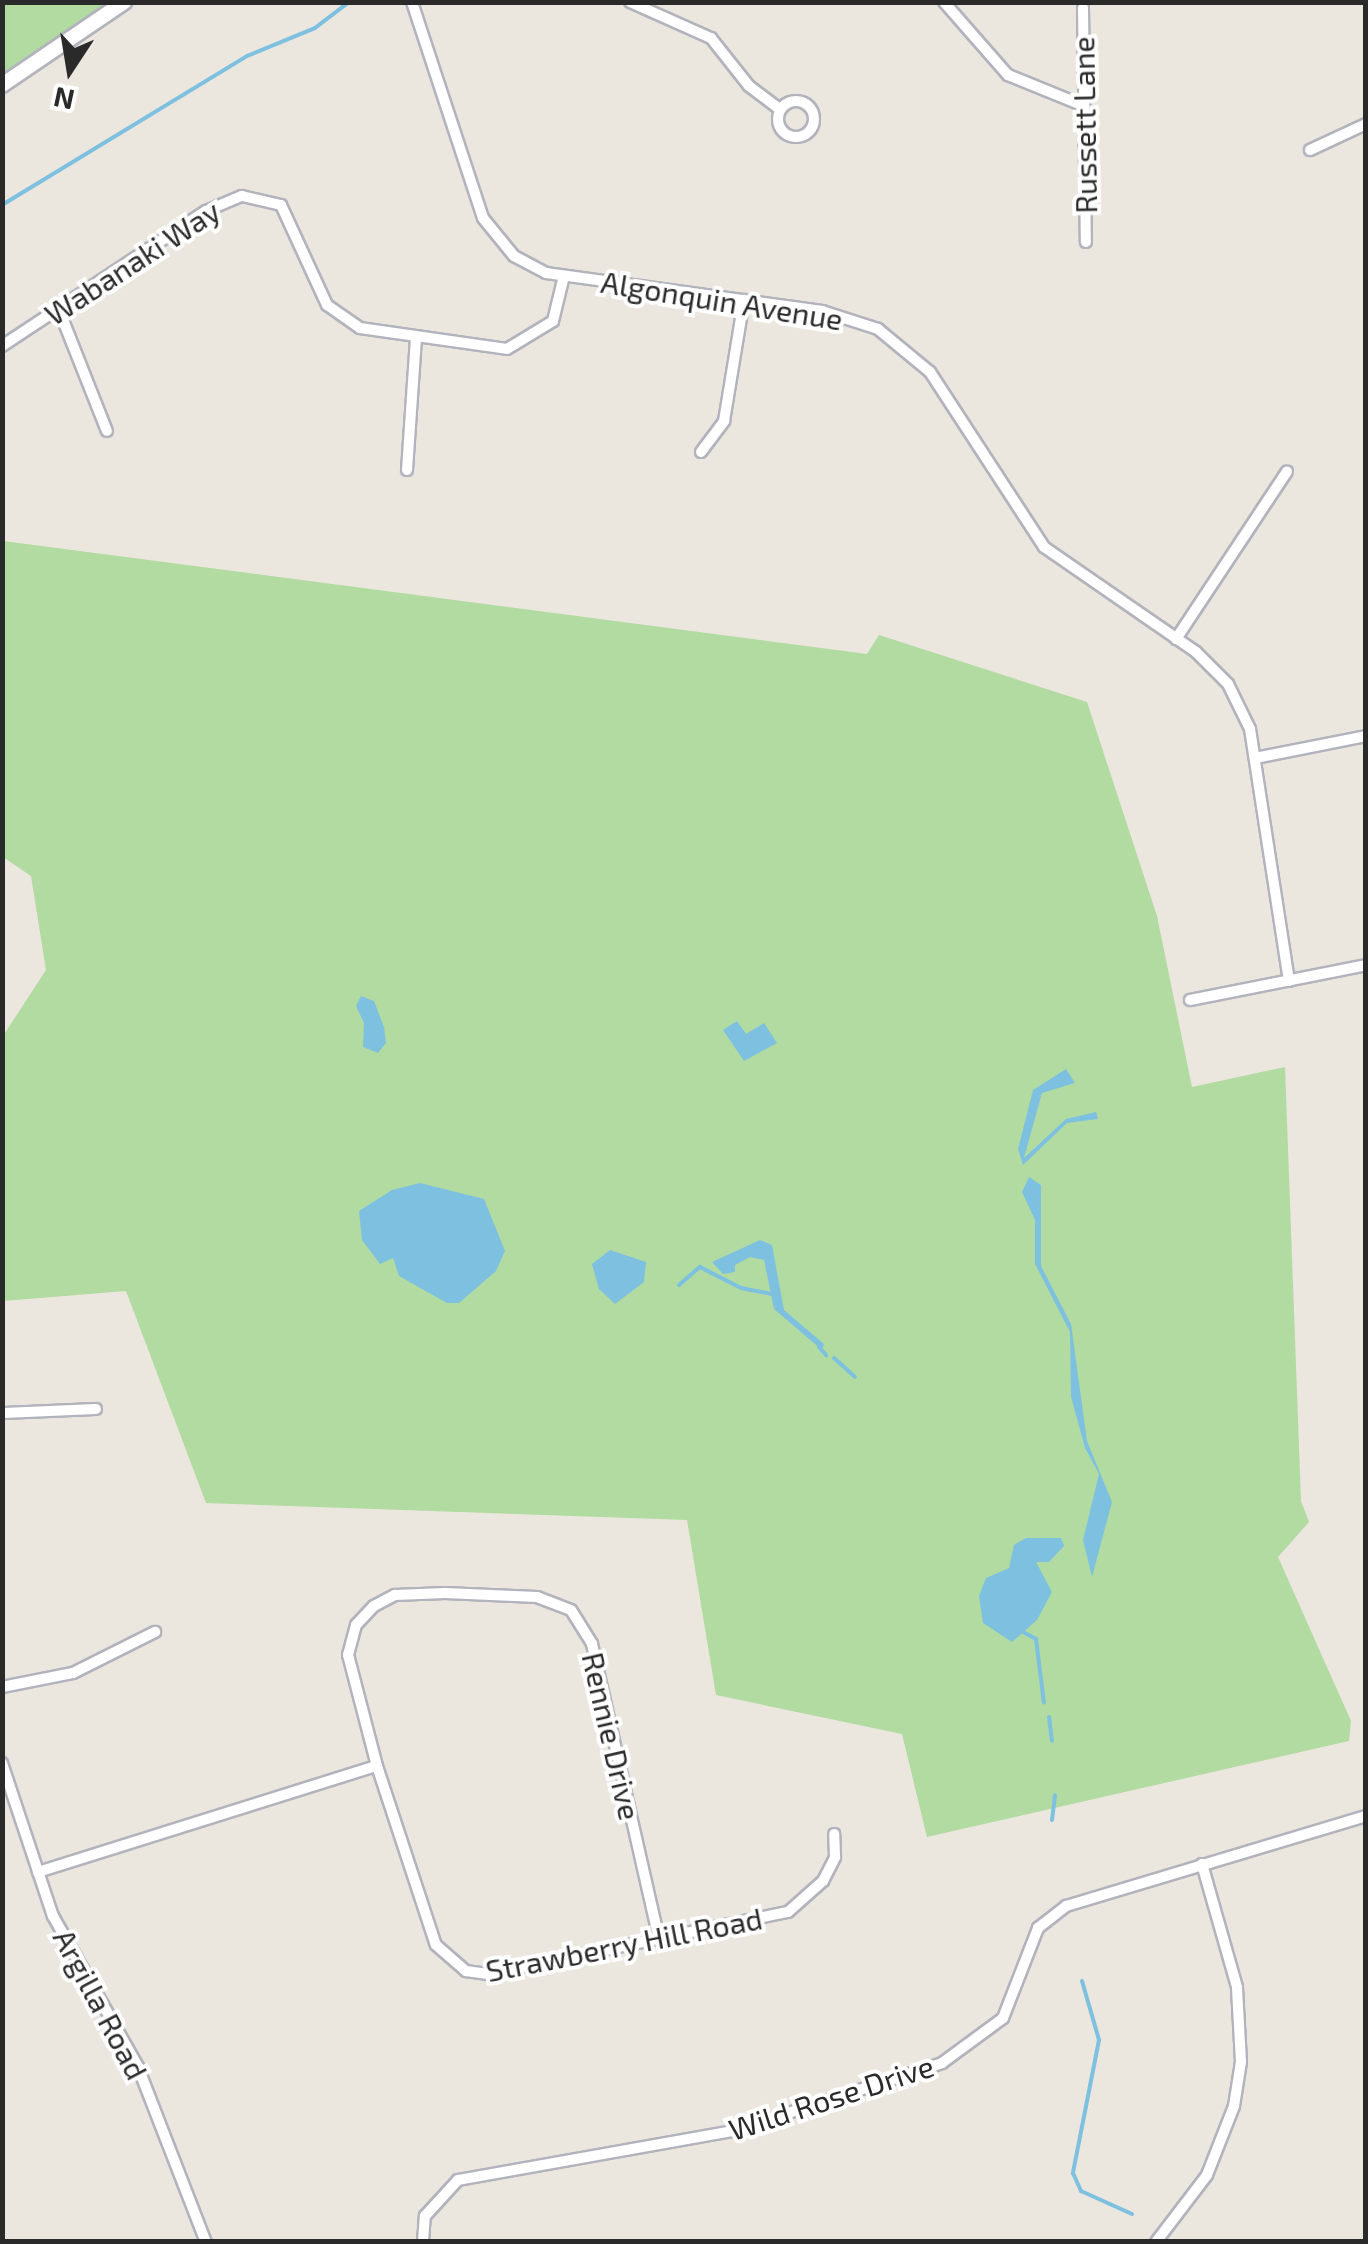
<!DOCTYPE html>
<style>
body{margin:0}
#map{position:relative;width:1368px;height:2244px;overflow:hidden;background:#ebe6de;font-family:"Exo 2",sans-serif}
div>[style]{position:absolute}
.green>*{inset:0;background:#b1dba1}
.water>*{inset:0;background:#7ec0e0}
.stream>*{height:4px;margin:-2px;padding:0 2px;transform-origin:2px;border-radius:2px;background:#7ec0e0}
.roads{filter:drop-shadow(2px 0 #b2b3bc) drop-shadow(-2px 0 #b2b3bc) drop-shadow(0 2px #b2b3bc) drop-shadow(0 -2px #b2b3bc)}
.street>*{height:10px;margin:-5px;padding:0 5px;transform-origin:5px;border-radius:5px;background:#fff}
.street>.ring{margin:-5px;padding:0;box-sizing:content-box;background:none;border:10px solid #fff;border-radius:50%}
.secondary>*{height:14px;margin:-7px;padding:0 7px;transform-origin:7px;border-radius:7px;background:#fff}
span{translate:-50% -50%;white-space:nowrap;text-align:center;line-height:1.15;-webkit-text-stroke:8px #fff;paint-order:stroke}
.street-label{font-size:30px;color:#2a2a2a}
.frame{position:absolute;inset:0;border:5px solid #2a2a2a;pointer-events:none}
.north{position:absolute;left:20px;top:20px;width:100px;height:100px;-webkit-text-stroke:8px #fff;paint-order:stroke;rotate:192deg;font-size:28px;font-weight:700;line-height:40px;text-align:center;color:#2a2a2a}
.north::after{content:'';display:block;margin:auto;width:35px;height:45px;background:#2a2a2a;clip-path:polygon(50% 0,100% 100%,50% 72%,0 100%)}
</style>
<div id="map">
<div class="green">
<i style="clip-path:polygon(3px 2px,107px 2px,107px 3px,3px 73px)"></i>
<i style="clip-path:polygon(3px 541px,867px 654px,879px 635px,1087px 702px,1157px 916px,1192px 1087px,1285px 1067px,1301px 1501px,1309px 1522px,1278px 1557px,1351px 1721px,1349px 1741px,927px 1837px,902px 1734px,716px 1695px,687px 1520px,206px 1503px,126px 1291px,3px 1301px,3px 1036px,46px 970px,31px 876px,3px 857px)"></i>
</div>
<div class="water">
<i style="clip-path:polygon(361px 996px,374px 1001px,384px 1027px,386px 1043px,378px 1053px,363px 1047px,364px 1023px,356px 1006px)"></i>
<i style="clip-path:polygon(737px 1021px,746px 1034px,764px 1023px,777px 1043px,744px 1061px,723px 1030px)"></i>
<i style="clip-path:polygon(1066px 1069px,1075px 1083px,1042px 1093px,1024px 1158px,1066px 1119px,1096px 1112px,1098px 1119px,1067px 1123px,1023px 1165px,1018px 1149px,1033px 1090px)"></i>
<i style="clip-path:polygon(1029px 1177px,1041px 1185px,1041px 1266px,1071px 1324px,1087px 1441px,1112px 1502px,1092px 1577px,1083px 1540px,1099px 1474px,1085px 1448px,1071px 1397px,1070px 1332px,1035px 1264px,1035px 1220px,1022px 1192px)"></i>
<i style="clip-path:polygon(420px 1183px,484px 1199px,505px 1251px,496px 1271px,459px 1303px,447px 1303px,399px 1276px,393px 1258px,380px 1264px,362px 1240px,359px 1211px,392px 1190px)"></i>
<i style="clip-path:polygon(760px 1240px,772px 1245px,784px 1310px,824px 1344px,822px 1350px,774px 1309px,764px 1260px,750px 1257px,735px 1265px,735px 1272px,723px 1274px,712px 1262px)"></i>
<i style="clip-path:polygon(610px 1250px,646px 1262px,644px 1282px,615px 1304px,599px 1289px,592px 1264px)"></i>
<i style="clip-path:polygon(1026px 1538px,1061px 1538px,1064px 1546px,1049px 1562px,1036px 1562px,1052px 1592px,1037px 1620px,1012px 1642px,983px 1623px,979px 1596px,986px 1578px,1009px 1568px,1014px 1545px)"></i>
</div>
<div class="stream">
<i style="left:2px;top:205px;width:287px;rotate:-31.3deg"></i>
<i style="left:247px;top:56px;width:74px;rotate:-22.4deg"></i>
<i style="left:315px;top:28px;width:43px;rotate:-37.4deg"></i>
<i style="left:679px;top:1285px;width:28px;rotate:-41deg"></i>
<i style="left:700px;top:1267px;width:46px;rotate:27.1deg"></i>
<i style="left:741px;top:1288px;width:36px;rotate:11deg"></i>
<i style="left:819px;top:1347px;width:11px;rotate:49deg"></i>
<i style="left:834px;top:1358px;width:28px;rotate:42deg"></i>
<i style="left:1023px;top:1632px;width:15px;rotate:28deg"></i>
<i style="left:1036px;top:1639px;width:64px;rotate:82.9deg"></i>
<i style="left:1049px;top:1717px;width:24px;rotate:83deg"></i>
<i style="left:1052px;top:1820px;width:25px;rotate:-83deg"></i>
<i style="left:1082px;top:1981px;width:61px;rotate:73.9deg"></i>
<i style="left:1099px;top:2040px;width:136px;rotate:101.1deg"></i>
<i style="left:1073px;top:2173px;width:20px;rotate:66deg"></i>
<i style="left:1081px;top:2191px;width:56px;rotate:24.3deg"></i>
</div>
<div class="roads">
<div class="street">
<i style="left:412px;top:2px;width:227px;rotate:71.8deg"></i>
<i style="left:483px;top:218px;width:49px;rotate:50.8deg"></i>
<i style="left:514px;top:256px;width:36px;rotate:28deg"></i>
<i style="left:546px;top:273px;width:279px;rotate:7.8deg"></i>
<i style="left:822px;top:311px;width:59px;rotate:17.8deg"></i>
<i style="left:878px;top:329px;width:67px;rotate:39.6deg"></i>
<i style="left:930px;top:372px;width:209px;rotate:56.9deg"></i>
<i style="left:1044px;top:547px;width:185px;rotate:34.6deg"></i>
<i style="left:1196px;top:652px;width:45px;rotate:45deg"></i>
<i style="left:1228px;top:684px;width:50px;rotate:63.9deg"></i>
<i style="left:1250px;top:729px;width:255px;rotate:81.2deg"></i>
<i style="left:630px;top:2px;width:89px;rotate:24deg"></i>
<i style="left:711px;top:38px;width:61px;rotate:51.6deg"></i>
<i style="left:749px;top:86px;width:39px;rotate:37deg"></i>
<i style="left:944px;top:2px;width:97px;rotate:48.8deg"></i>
<i style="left:1008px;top:75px;width:82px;rotate:22.2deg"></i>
<i style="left:1083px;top:8px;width:234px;rotate:89.3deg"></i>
<i class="ring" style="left:778px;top:101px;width:26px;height:26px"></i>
<i style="left:1310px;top:150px;width:62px;rotate:-24.9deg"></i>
<i style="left:59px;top:310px;width:130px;rotate:68.4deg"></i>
<i style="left:2px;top:346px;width:245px;rotate:-33.5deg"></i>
<i style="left:206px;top:211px;width:39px;rotate:-23deg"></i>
<i style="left:242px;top:196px;width:40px;rotate:13deg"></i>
<i style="left:281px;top:205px;width:110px;rotate:65.3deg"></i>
<i style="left:327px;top:305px;width:40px;rotate:34.9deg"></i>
<i style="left:360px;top:328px;width:148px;rotate:8.1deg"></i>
<i style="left:507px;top:349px;width:54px;rotate:-31.3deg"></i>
<i style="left:553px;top:321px;width:46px;rotate:-76.3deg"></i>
<i style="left:701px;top:452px;width:39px;rotate:-53deg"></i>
<i style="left:724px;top:421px;width:123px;rotate:-80.6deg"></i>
<i style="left:407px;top:470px;width:132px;rotate:-86.1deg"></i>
<i style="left:1176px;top:639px;width:201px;rotate:-56.5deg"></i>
<i style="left:1255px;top:758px;width:113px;rotate:-11.2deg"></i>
<i style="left:1190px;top:1000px;width:179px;rotate:-11.2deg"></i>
<i style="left:2px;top:1413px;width:94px;rotate:-2.4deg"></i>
<i style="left:2px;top:1687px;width:72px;rotate:-11.2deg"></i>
<i style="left:73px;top:1673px;width:92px;rotate:-26.6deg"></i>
<i style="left:2px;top:1763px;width:161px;rotate:71.6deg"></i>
<i style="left:53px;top:1916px;width:173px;rotate:60.6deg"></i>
<i style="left:138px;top:2067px;width:188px;rotate:68.8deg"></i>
<i style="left:377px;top:1766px;width:115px;rotate:-104.6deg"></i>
<i style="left:348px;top:1655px;width:31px;rotate:-75deg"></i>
<i style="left:356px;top:1625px;width:26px;rotate:-47deg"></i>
<i style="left:374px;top:1606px;width:24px;rotate:-28deg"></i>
<i style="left:395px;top:1595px;width:50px;rotate:-2.3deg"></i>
<i style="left:445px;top:1593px;width:92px;rotate:2.5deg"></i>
<i style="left:537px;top:1597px;width:36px;rotate:21deg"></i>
<i style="left:571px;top:1610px;width:40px;rotate:58deg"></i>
<i style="left:592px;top:1644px;width:303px;rotate:77.2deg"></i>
<i style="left:38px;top:1872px;width:355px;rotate:-17.4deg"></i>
<i style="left:377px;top:1766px;width:188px;rotate:71.8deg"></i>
<i style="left:436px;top:1945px;width:40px;rotate:41deg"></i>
<i style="left:466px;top:1971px;width:22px;rotate:8deg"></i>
<i style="left:488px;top:1974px;width:306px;rotate:-11.7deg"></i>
<i style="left:788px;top:1912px;width:47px;rotate:-41.5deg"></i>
<i style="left:823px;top:1881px;width:27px;rotate:-63deg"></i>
<i style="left:835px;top:1857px;width:23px;rotate:-92deg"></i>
<i style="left:423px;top:2242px;width:26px;rotate:-86deg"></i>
<i style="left:425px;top:2216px;width:49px;rotate:-47.5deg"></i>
<i style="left:458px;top:2180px;width:279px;rotate:-10.1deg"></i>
<i style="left:733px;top:2131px;width:220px;rotate:-18deg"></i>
<i style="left:942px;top:2063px;width:76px;rotate:-36.4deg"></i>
<i style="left:1003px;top:2018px;width:97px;rotate:-68.7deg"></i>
<i style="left:1038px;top:1928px;width:36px;rotate:-38deg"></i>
<i style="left:1066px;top:1906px;width:313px;rotate:-16.7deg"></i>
<i style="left:1156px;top:2242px;width:84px;rotate:-52.7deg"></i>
<i style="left:1207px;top:2175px;width:74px;rotate:-68.6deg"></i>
<i style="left:1234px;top:2106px;width:45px;rotate:-81deg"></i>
<i style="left:1241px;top:2062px;width:75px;rotate:-93.1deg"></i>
<i style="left:1237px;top:1987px;width:128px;rotate:-105.9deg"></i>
</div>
<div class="secondary">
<i style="left:2px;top:85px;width:148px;rotate:-34.2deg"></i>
</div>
</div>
<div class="street-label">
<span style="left:1084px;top:125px;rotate:-91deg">Russett Lane</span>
<span style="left:132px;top:262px;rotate:-33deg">Wabanaki Way</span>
<span style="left:722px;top:300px;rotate:9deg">Algonquin Avenue</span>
<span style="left:612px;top:1736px;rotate:77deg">Rennie Drive</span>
<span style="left:624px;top:1944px;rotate:-11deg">Strawberry Hill Road</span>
<span style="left:101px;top:2004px;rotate:62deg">Argilla Road</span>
<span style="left:831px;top:2097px;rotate:-18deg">Wild Rose Drive</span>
</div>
<div class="frame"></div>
<div class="north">N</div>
</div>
